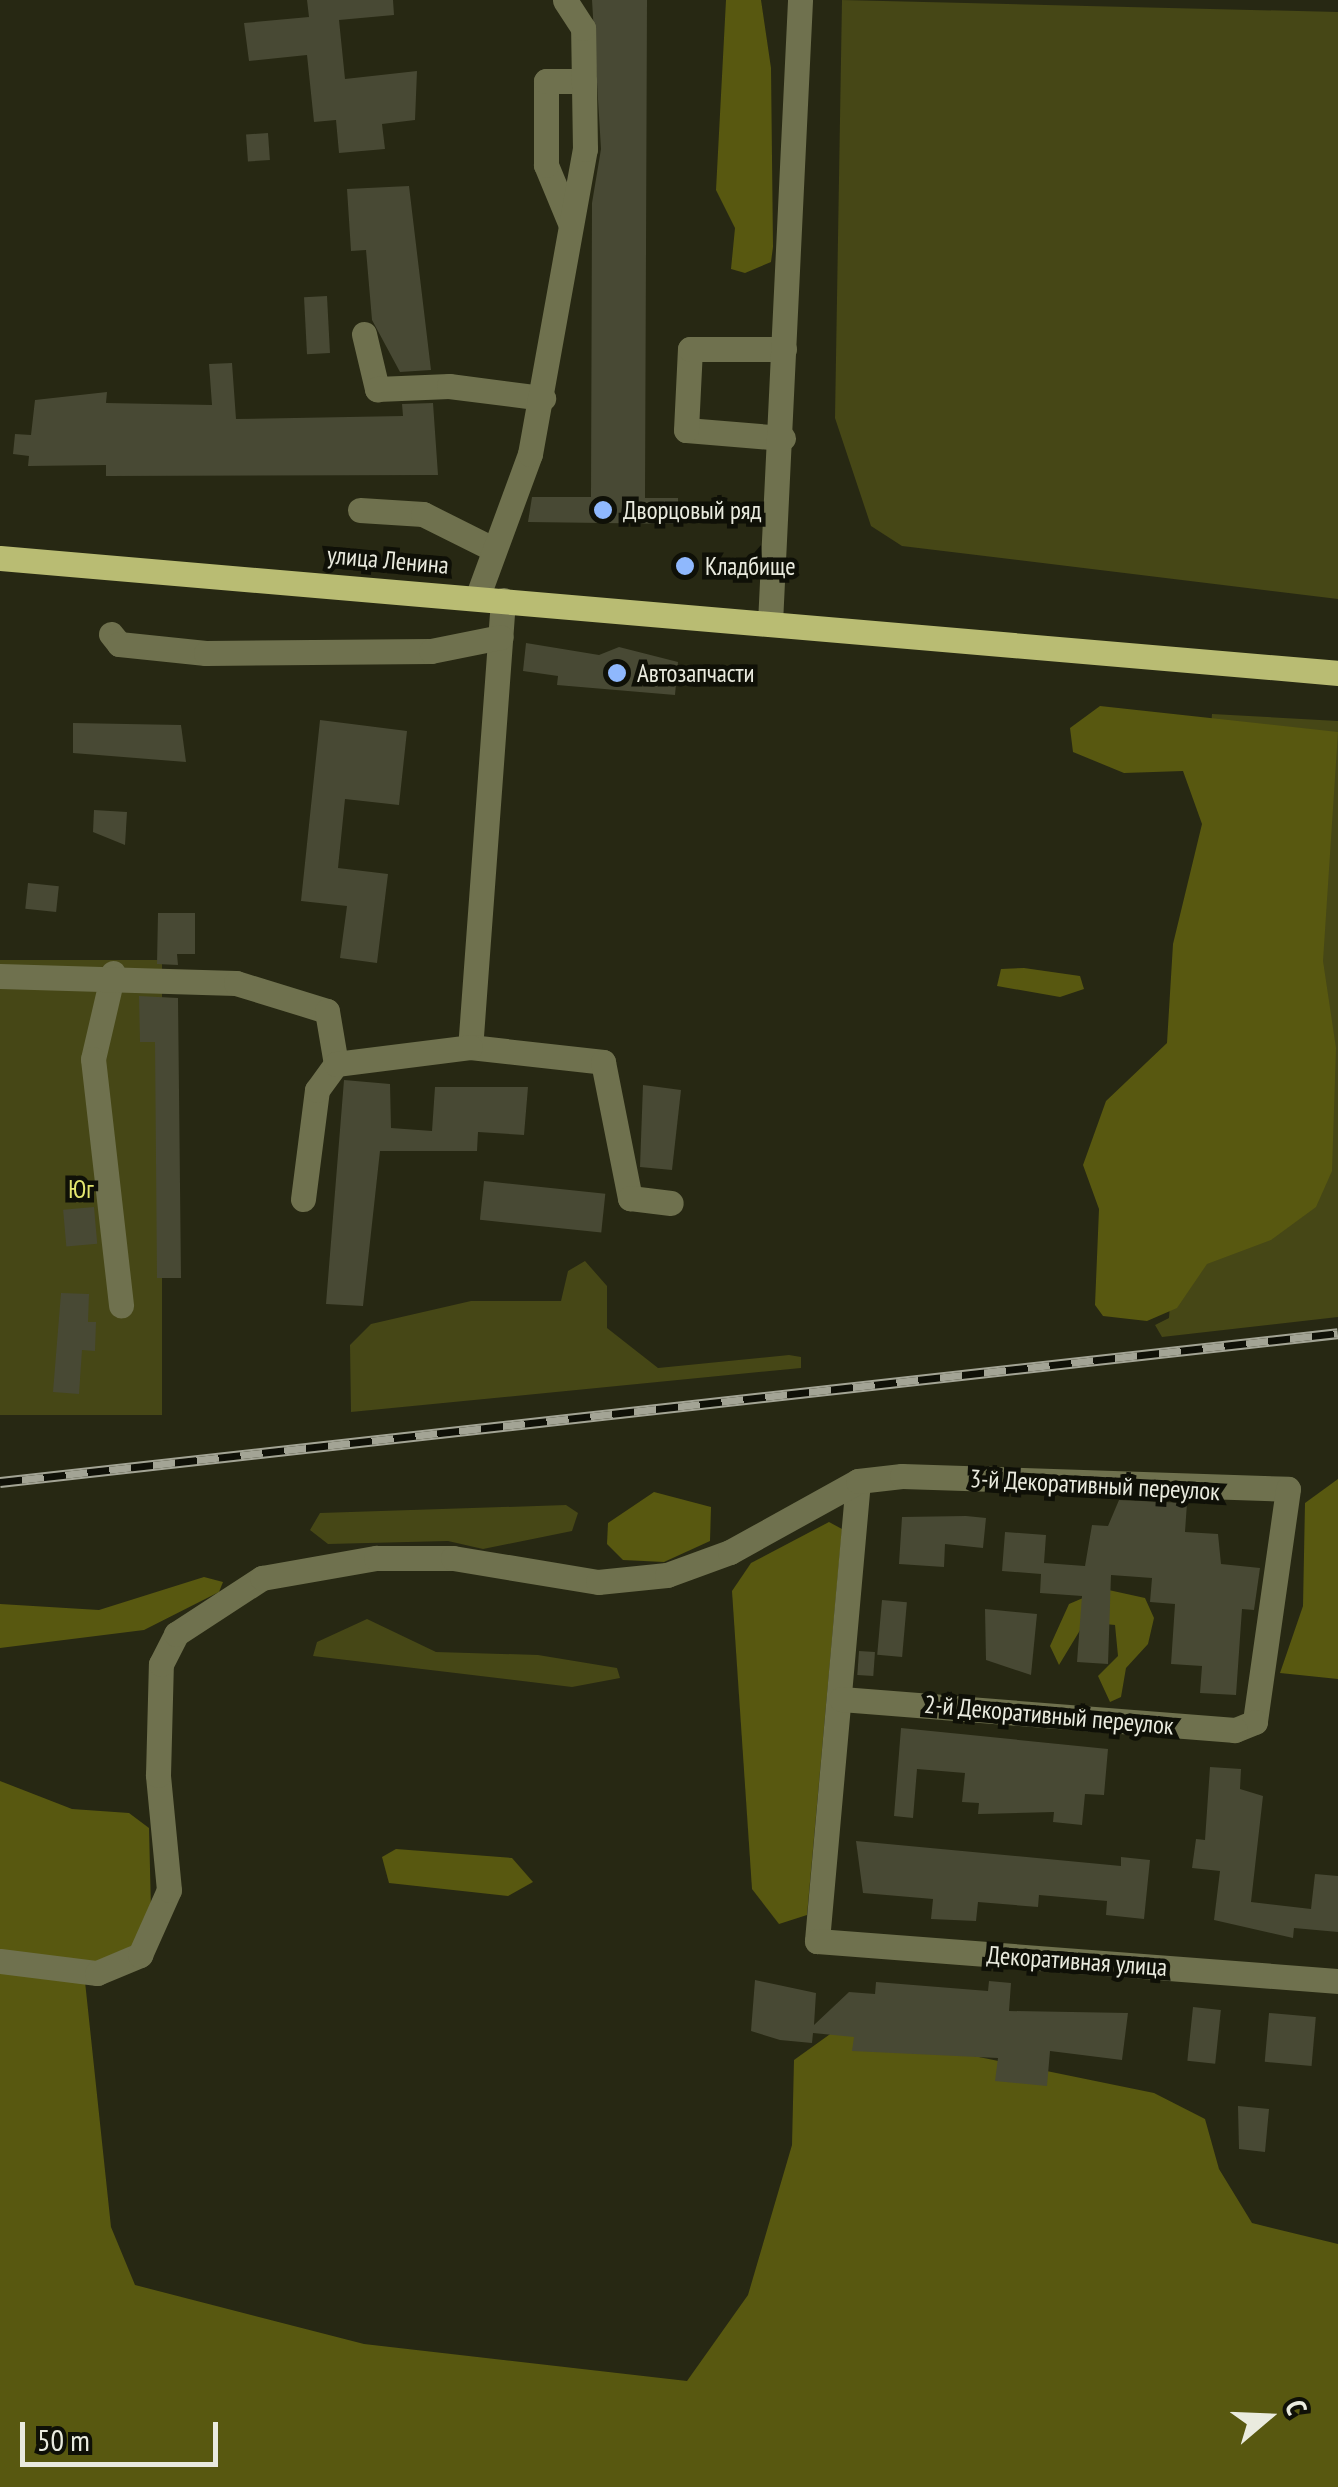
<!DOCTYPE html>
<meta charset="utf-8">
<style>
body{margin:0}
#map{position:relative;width:1338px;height:2487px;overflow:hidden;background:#272813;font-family:"PT Sans Narrow",sans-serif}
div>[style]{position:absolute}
.green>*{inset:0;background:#464716;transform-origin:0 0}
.forest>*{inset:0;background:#585810}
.building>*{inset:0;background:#484934;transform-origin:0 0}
.minor>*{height:25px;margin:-12.5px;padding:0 12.5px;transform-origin:12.5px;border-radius:12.5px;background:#6f714e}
.major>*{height:25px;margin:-12.5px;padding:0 12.5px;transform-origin:12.5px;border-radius:12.5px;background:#b9bc73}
.rail>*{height:11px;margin-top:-5.5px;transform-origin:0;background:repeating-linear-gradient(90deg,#0f1007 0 22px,#a3a495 0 44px);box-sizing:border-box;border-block:2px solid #a3a495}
.dots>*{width:28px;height:28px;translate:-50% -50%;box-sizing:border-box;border:5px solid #0f1007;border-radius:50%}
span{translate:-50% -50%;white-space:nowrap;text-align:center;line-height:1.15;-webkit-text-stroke:9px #0f1007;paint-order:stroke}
.poi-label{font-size:25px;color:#eaebdf}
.left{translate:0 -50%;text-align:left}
.street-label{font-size:25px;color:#eaebdf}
.park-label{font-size:25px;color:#e4e66f}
.north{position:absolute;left:1218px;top:2367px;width:100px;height:100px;-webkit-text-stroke:8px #0f1007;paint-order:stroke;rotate:71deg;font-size:28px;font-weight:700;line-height:40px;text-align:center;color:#eaebdf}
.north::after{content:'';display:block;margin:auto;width:35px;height:45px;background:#eaebdf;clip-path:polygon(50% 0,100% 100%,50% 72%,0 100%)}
.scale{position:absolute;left:20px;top:2422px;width:198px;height:45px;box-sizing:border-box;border:5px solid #eaebdf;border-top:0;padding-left:12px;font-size:30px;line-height:35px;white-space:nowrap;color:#eaebdf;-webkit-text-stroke:8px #0f1007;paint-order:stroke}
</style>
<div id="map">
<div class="green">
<i style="clip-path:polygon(842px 0,1338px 12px,1338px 599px,902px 546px,871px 526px,835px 418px)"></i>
<i style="clip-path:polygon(1212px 714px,1338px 721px,1338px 1317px,1162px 1337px,1155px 1325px,1169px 1318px)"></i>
<i style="left:162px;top:960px;width:455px;height:162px;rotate:90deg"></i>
<i style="clip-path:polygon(585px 1261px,607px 1286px,607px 1328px,658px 1368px,789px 1355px,801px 1357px,801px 1368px,351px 1412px,350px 1345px,371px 1324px,471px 1301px,561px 1301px,568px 1271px)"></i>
<i style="clip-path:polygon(566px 1505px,578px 1513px,572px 1531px,483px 1549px,448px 1541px,328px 1544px,310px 1530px,320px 1513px)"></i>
<i style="clip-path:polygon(367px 1619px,436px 1652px,538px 1655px,617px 1668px,620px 1678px,572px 1687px,313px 1656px,317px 1642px)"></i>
</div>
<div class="forest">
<i style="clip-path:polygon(726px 0,761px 0,771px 68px,773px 247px,771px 262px,745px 273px,731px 269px,735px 228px,716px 190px)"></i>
<i style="clip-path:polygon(1100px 706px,1338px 732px,1323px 961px,1336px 1048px,1332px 1171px,1316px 1207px,1271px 1240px,1207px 1264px,1177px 1308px,1147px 1321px,1103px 1316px,1095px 1305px,1099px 1209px,1083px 1165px,1106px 1101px,1167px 1043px,1173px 944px,1202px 824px,1183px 771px,1124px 773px,1073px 752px,1070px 728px)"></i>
<i style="clip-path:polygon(1024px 968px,1080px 976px,1084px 989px,1060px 997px,997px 986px,1001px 969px)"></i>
<i style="clip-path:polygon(1338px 1479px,1338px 1679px,1280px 1673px,1303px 1606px,1305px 1503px)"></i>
<i style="clip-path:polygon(654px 1492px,711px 1507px,710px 1541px,664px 1562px,623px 1560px,607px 1544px,608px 1523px)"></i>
<i style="clip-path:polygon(829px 1522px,842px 1529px,807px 1915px,779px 1924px,752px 1889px,732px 1591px,751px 1563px)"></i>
<i style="clip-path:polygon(204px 1577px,223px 1582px,219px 1592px,144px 1630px,0 1648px,0 1604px,99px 1610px)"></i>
<i style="clip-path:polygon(1104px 1589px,1145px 1598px,1154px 1618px,1148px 1644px,1126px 1668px,1121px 1697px,1110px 1702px,1098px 1676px,1118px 1656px,1115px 1625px,1085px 1622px,1059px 1665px,1050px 1646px,1069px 1604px)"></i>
<i style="clip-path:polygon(0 1781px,72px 1809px,129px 1813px,149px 1828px,151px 1910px,135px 1944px,84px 1972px,111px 2227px,135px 2285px,364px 2344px,687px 2381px,748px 2295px,792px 2145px,794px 2060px,833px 2032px,891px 2039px,1154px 2093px,1205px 2119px,1219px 2169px,1252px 2223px,1338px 2244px,1338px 2487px,0 2487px)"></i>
<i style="clip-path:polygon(396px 1849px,512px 1858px,533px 1882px,508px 1896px,389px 1883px,382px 1857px)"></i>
</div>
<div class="building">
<i style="clip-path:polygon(307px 0,393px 0,394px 15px,339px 20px,345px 79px,417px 71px,415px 120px,382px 124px,385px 149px,339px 153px,336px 120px,314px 122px,307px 55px,249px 61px,244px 23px,309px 17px)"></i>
<i style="clip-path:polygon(592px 0,647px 0,645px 498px,678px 498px,678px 524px,528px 522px,532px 497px,591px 497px,592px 203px,601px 149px)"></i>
<i style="left:268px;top:133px;width:27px;height:22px;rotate:86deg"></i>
<i style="clip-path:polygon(409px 186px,431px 370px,400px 372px,372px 320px,366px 250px,351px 251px,347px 189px)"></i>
<i style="left:327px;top:296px;width:57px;height:23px;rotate:87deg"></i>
<i style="clip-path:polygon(232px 363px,236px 419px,403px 416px,402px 404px,433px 403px,438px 475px,106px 476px,106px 465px,28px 466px,29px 456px,13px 454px,15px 434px,31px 435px,35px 400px,107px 392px,106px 403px,212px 405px,209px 364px)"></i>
<i style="clip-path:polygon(526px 643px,599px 655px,619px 647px,678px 662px,675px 695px,557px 685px,558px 676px,523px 671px)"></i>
<i style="clip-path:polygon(320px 720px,407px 731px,399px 805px,345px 799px,338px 868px,388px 874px,377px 963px,340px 958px,347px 906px,301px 901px)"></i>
<i style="clip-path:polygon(73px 723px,181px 725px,186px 762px,73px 753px)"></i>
<i style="clip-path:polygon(94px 810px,127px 812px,125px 845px,93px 832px)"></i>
<i style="left:28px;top:883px;width:31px;height:26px;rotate:6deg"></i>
<i style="clip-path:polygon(158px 913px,195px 913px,195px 954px,177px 954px,178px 965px,157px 964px)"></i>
<i style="clip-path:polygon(139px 996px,178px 998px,181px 1278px,157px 1278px,155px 1042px,140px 1042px)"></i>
<i style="clip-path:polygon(344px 1080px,390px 1084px,391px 1128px,432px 1131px,435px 1087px,528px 1087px,524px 1135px,478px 1132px,477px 1151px,380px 1151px,363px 1306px,326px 1304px)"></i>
<i style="clip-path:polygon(643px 1085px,681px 1090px,672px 1170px,640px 1167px)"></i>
<i style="left:484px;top:1181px;width:122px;height:39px;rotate:6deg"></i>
<i style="left:94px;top:1207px;width:37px;height:31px;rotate:85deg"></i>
<i style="clip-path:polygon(61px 1293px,89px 1294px,88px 1322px,96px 1322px,95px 1351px,82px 1350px,79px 1394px,53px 1392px)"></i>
<i style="clip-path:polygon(1119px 1500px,1187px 1503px,1185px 1532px,1218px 1534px,1221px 1564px,1260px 1568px,1254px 1610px,1242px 1609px,1236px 1695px,1200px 1693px,1202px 1666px,1171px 1664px,1175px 1604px,1150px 1602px,1152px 1578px,1111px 1575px,1108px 1664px,1077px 1662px,1082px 1596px,1040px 1593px,1041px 1574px,1002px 1571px,1005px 1532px,1046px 1535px,1044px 1563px,1085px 1566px,1092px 1525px,1108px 1526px)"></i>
<i style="clip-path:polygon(966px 1516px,986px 1518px,983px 1548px,945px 1544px,944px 1567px,899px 1564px,902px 1517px)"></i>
<i style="left:882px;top:1600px;width:25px;height:55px;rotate:5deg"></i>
<i style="clip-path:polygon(985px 1609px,1037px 1614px,1031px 1675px,986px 1660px)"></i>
<i style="left:859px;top:1651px;width:16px;height:24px;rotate:4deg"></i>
<i style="clip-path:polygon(901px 1728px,1108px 1749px,1104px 1795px,1085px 1794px,1082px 1825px,1053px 1822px,1054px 1812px,978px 1814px,979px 1803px,962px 1802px,965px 1773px,917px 1769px,913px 1818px,894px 1816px)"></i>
<i style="clip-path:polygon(1210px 1767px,1241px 1769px,1240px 1789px,1263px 1796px,1251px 1902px,1311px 1909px,1315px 1874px,1338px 1876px,1338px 1932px,1294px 1928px,1293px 1938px,1214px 1920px,1220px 1871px,1192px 1868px,1196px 1839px,1205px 1840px)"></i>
<i style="clip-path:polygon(856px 1841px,1121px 1866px,1121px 1857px,1150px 1860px,1144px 1919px,1106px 1915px,1107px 1901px,1039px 1895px,1038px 1907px,978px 1902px,976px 1921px,931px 1919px,933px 1899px,863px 1893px)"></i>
<i style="clip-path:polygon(755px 1980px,816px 1993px,814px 2025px,849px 1992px,875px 1994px,876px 1982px,988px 1991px,989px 1981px,1011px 1983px,1009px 2011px,1128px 2013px,1122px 2060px,1050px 2051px,1047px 2086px,995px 2081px,998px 2058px,852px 2051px,854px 2037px,813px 2033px,812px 2043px,780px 2040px,751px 2031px)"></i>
<i style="left:1193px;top:2007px;width:28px;height:54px;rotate:6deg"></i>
<i style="left:1269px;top:2013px;width:47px;height:49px;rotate:5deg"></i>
<i style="clip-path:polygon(1238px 2106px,1269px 2109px,1265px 2152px,1239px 2149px)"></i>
</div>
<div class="minor">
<i style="left:570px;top:223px;width:63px;rotate:-112.5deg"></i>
<i style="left:546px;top:165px;width:84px;rotate:-90deg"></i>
<i style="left:546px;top:81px;width:38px"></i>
<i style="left:364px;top:334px;width:57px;rotate:76.7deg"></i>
<i style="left:377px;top:389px;width:72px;rotate:-2.4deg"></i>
<i style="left:449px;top:386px;width:95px;rotate:7.3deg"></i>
<i style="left:783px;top:438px;width:97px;rotate:-175.3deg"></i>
<i style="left:686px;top:430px;width:81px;rotate:-87.2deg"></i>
<i style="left:690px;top:349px;width:94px"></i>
<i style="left:360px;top:510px;width:63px;rotate:3.6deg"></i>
<i style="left:423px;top:514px;width:78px;rotate:26.6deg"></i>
<i style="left:477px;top:598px;width:153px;rotate:-69.8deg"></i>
<i style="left:530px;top:454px;width:310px;rotate:-79.8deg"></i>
<i style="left:585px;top:149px;width:121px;rotate:-90.9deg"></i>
<i style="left:583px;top:28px;width:33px;rotate:-123deg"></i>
<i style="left:503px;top:600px;width:448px;rotate:94.2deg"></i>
<i style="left:470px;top:1047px;width:134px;rotate:6.4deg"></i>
<i style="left:603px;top:1062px;width:139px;rotate:78.8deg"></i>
<i style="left:630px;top:1198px;width:41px;rotate:7deg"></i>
<i style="left:770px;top:623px;width:624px;rotate:-87.24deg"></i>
<i style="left:111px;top:634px;width:13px;rotate:51deg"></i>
<i style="left:119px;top:644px;width:87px;rotate:5.9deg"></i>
<i style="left:206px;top:653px;width:225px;rotate:-0.5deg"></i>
<i style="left:431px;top:651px;width:71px;rotate:-11.3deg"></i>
<i style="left:113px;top:973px;width:88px;rotate:103.1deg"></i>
<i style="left:93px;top:1059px;width:248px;rotate:83.5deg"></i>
<i style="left:0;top:976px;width:236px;rotate:1.7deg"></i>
<i style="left:236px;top:983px;width:95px;rotate:17.1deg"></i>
<i style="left:327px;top:1011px;width:54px;rotate:80.4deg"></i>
<i style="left:303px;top:1199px;width:110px;rotate:-82.7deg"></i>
<i style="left:317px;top:1090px;width:32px;rotate:-54deg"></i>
<i style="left:336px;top:1064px;width:135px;rotate:-7.2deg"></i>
<i style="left:858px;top:1481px;width:462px;rotate:95.1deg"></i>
<i style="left:817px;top:1941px;width:523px;rotate:4.39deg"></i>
<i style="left:0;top:1961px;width:98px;rotate:7.1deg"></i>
<i style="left:97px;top:1973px;width:47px;rotate:-22.7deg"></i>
<i style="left:140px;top:1955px;width:71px;rotate:-66deg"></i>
<i style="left:169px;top:1890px;width:116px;rotate:-95.5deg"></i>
<i style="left:158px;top:1775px;width:111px;rotate:-88.5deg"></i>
<i style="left:161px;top:1664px;width:34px;rotate:-63deg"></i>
<i style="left:176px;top:1634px;width:103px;rotate:-33.1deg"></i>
<i style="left:262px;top:1578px;width:116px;rotate:-10deg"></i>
<i style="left:376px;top:1558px;width:77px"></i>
<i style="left:453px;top:1558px;width:147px;rotate:9.4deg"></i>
<i style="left:598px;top:1582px;width:69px;rotate:-5.8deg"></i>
<i style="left:667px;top:1575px;width:67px;rotate:-20.1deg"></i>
<i style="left:730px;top:1552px;width:146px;rotate:-29deg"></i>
<i style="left:858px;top:1481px;width:44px;rotate:-6.5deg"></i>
<i style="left:902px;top:1476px;width:386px;rotate:1.9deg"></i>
<i style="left:1288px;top:1489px;width:235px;rotate:98.1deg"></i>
<i style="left:1255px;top:1722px;width:22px;rotate:158deg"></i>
<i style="left:1235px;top:1730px;width:395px;rotate:-175.5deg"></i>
</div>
<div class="major">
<i style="left:0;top:558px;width:1343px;rotate:4.91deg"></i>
</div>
<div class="rail">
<i style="left:0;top:1482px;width:1346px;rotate:-6.35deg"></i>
</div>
<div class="dots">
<i style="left:603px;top:510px;background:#8fb8fd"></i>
<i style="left:685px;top:566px;background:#8fb8fd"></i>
<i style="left:617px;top:673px;background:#8fb8fd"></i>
</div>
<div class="poi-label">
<span class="left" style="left:623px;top:510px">Дворцовый ряд</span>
<span class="left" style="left:705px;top:566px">Кладбище</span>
<span class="left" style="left:637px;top:673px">Автозапчасти</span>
</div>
<div class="street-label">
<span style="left:388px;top:560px;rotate:5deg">улица Ленина</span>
<span style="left:1095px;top:1485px;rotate:3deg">3-й Декоративный переулок</span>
<span style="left:1049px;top:1715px;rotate:5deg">2-й Декоративный переулок</span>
<span style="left:1077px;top:1961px;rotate:4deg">Декоративная улица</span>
</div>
<div class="park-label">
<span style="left:81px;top:1189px">Юг</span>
</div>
<div class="north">С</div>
<div class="scale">50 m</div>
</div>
